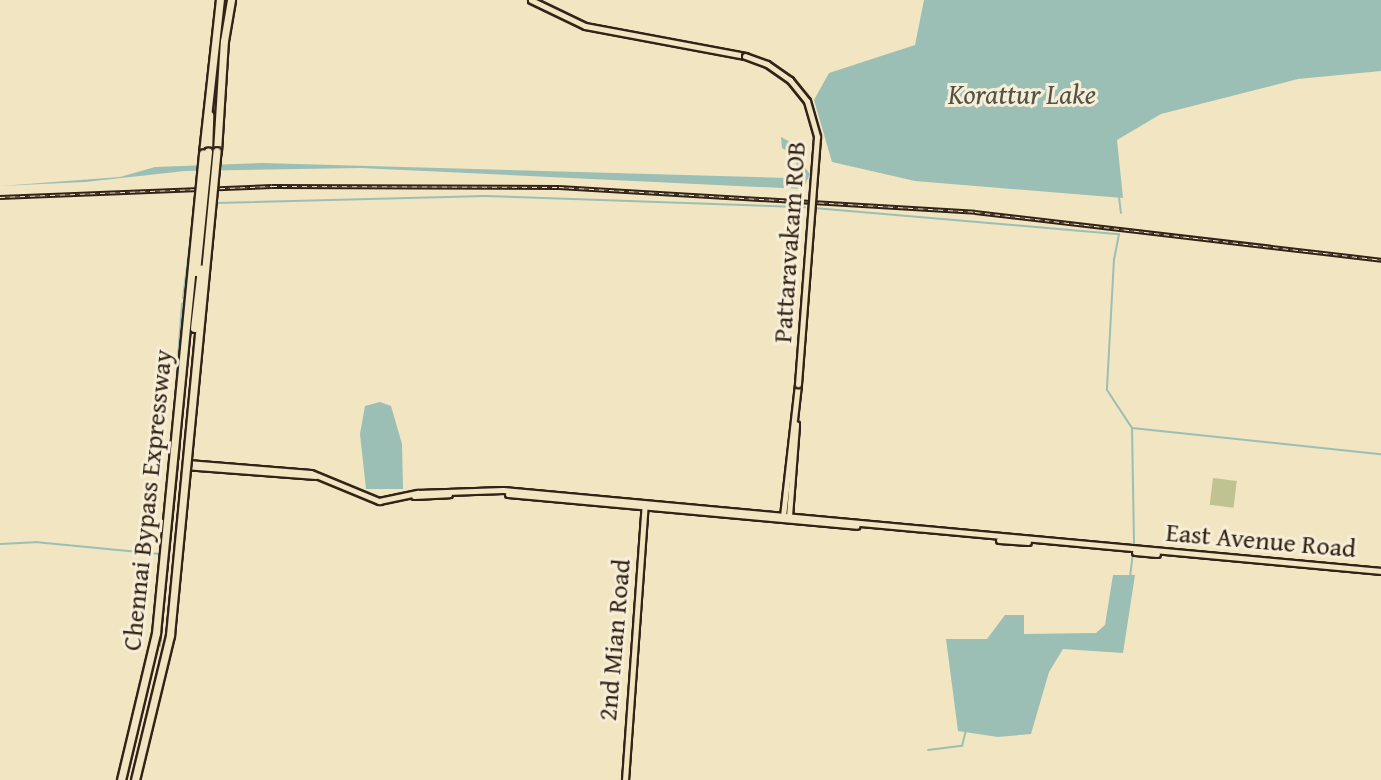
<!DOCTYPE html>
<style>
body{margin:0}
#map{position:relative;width:1381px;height:780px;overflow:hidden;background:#f2e5c2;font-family:"Gentium Book Plus",serif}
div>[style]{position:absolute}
.green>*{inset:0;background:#bec391;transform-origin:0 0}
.water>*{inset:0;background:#9bbfb4}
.stream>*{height:2px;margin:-1px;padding:0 1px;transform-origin:1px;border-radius:1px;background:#9bbfb4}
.roads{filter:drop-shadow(2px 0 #322318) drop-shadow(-2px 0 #322318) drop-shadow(0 2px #322318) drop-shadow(0 -2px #322318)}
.major>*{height:5px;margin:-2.5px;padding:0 2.5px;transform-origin:2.5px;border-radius:2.5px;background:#f2e5c2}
.highway>*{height:7px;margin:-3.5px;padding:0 3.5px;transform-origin:3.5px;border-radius:3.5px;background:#f2e5c2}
.rail>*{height:4.5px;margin-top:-2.25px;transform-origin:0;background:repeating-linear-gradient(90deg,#f7eed7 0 5px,#322318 0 10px);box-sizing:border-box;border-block:2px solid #322318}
.bridges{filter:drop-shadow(2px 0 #322318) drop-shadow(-2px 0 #322318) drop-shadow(0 2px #322318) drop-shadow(0 -2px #322318)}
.major-bridge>*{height:5px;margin:-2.5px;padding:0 2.5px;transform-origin:2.5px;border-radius:2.5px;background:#f2e5c2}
.highway-bridge>*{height:7px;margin:-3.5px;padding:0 3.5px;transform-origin:3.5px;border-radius:3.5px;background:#f2e5c2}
span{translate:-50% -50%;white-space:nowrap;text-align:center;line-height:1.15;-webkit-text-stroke:6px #f7eed7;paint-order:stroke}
.street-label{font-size:26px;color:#322318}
.water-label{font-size:28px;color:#525247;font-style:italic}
</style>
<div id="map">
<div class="green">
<i style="left:1213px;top:478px;width:24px;height:27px;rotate:7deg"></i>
</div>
<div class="water">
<i style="clip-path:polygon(924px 0,1381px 0,1381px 71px,1298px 79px,1161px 114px,1117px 140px,1123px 198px,915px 181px,832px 162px,814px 100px,829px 73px,915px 45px)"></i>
<i style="clip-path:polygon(781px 137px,801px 148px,800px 161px,810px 174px,803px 189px,360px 168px,185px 171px,85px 182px,0 186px,120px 177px,155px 167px,262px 163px,787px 178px,798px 170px,794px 155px,782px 148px)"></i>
<i style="clip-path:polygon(380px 402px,391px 406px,402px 444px,403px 489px,366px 489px,360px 434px,365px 406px)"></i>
<i style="clip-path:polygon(1113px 575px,1135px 575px,1123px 653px,1063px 649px,1049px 672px,1031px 734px,998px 737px,958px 731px,946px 639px,987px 639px,1005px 615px,1024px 615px,1024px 634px,1096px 633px,1105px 625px)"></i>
</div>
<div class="stream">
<i style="left:1119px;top:197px;width:16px;rotate:83deg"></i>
<i style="left:215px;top:203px;width:270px;rotate:-1.5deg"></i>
<i style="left:485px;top:196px;width:320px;rotate:2deg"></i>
<i style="left:814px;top:208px;width:306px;rotate:4.9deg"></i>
<i style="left:1119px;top:234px;width:25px;rotate:101deg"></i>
<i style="left:1114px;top:259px;width:131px;rotate:93.1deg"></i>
<i style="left:1107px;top:390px;width:45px;rotate:56.7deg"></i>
<i style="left:1132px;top:428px;width:117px;rotate:89deg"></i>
<i style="left:183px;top:298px;width:95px;rotate:-82.7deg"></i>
<i style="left:173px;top:426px;width:123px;rotate:-85.8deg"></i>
<i style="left:1132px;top:428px;width:250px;rotate:6deg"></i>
<i style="left:0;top:544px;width:35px;rotate:-3deg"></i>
<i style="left:35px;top:542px;width:125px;rotate:5.5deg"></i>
<i style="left:1130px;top:577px;width:26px;rotate:-83deg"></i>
<i style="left:928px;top:750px;width:34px;rotate:-7deg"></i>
<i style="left:962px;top:746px;width:16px;rotate:-76deg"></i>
</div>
<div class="roads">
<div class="major">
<i style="left:531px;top:0;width:60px;rotate:25.7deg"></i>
<i style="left:585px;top:26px;width:163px;rotate:10.6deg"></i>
<i style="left:175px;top:462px;width:136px;rotate:4.6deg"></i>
<i style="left:311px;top:473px;width:74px;rotate:22.4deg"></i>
<i style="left:379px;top:501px;width:40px;rotate:-12deg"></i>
<i style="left:418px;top:493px;width:85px;rotate:-2deg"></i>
<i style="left:503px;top:490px;width:882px;rotate:5.27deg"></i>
<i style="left:184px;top:466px;width:132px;rotate:4.3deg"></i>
<i style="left:508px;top:494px;width:350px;rotate:5.2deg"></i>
<i style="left:414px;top:496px;width:35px;rotate:-3deg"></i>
<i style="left:783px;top:516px;width:133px;rotate:-83.5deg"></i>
<i style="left:789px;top:516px;width:92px;rotate:-85.6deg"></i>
<i style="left:999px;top:540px;width:29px;rotate:4deg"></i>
<i style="left:1135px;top:552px;width:22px;rotate:5deg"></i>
<i style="left:126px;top:780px;width:126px;rotate:-76.2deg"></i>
<i style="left:156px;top:658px;width:81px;rotate:-83.6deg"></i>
<i style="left:130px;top:780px;width:140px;rotate:-76.4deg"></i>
<i style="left:163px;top:644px;width:203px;rotate:-84.3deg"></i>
<i style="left:625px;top:780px;width:277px;rotate:-85.9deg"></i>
</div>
<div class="highway">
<i style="left:217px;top:151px;width:110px;rotate:-86.4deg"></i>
<i style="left:224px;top:41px;width:42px;rotate:-80.3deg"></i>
<i style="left:208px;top:152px;width:37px;rotate:-88deg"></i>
<i style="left:203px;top:153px;width:154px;rotate:-83.7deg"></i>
<i style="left:184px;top:386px;width:37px;rotate:-84deg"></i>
<i style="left:182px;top:442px;width:115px;rotate:-84deg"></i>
</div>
</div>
<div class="rail">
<i style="left:0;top:197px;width:272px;rotate:-2.3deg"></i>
<i style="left:272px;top:186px;width:287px;rotate:0.2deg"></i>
<i style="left:559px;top:187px;width:417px;rotate:3.4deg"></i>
<i style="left:975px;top:212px;width:409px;rotate:6.7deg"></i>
</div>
<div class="bridges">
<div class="major-bridge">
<i style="left:745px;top:56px;width:23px;rotate:20deg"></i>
<i style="left:767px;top:64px;width:28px;rotate:35deg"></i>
<i style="left:790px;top:80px;width:27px;rotate:51deg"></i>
<i style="left:807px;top:101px;width:37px;rotate:74deg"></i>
<i style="left:817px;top:137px;width:248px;rotate:94.4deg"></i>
</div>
<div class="highway-bridge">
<i style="left:196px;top:272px;width:121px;rotate:-84.3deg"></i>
<i style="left:194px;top:328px;width:60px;rotate:-83.3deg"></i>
<i style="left:121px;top:780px;width:151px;rotate:-76.6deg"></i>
<i style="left:156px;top:633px;width:482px;rotate:-84.4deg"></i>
<i style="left:135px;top:780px;width:149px;rotate:-76.4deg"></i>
<i style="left:170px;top:635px;width:486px;rotate:-84.5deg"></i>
</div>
</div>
<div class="street-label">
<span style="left:789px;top:242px;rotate:-86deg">Pattaravakam ROB</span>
<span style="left:147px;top:500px;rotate:-84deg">Chennai Bypass Expressway</span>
<span style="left:1261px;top:540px;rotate:5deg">East Avenue Road</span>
<span style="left:614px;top:640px;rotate:-85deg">2nd Mian Road</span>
</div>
<div class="water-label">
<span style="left:1022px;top:94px">Korattur Lake</span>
</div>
</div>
